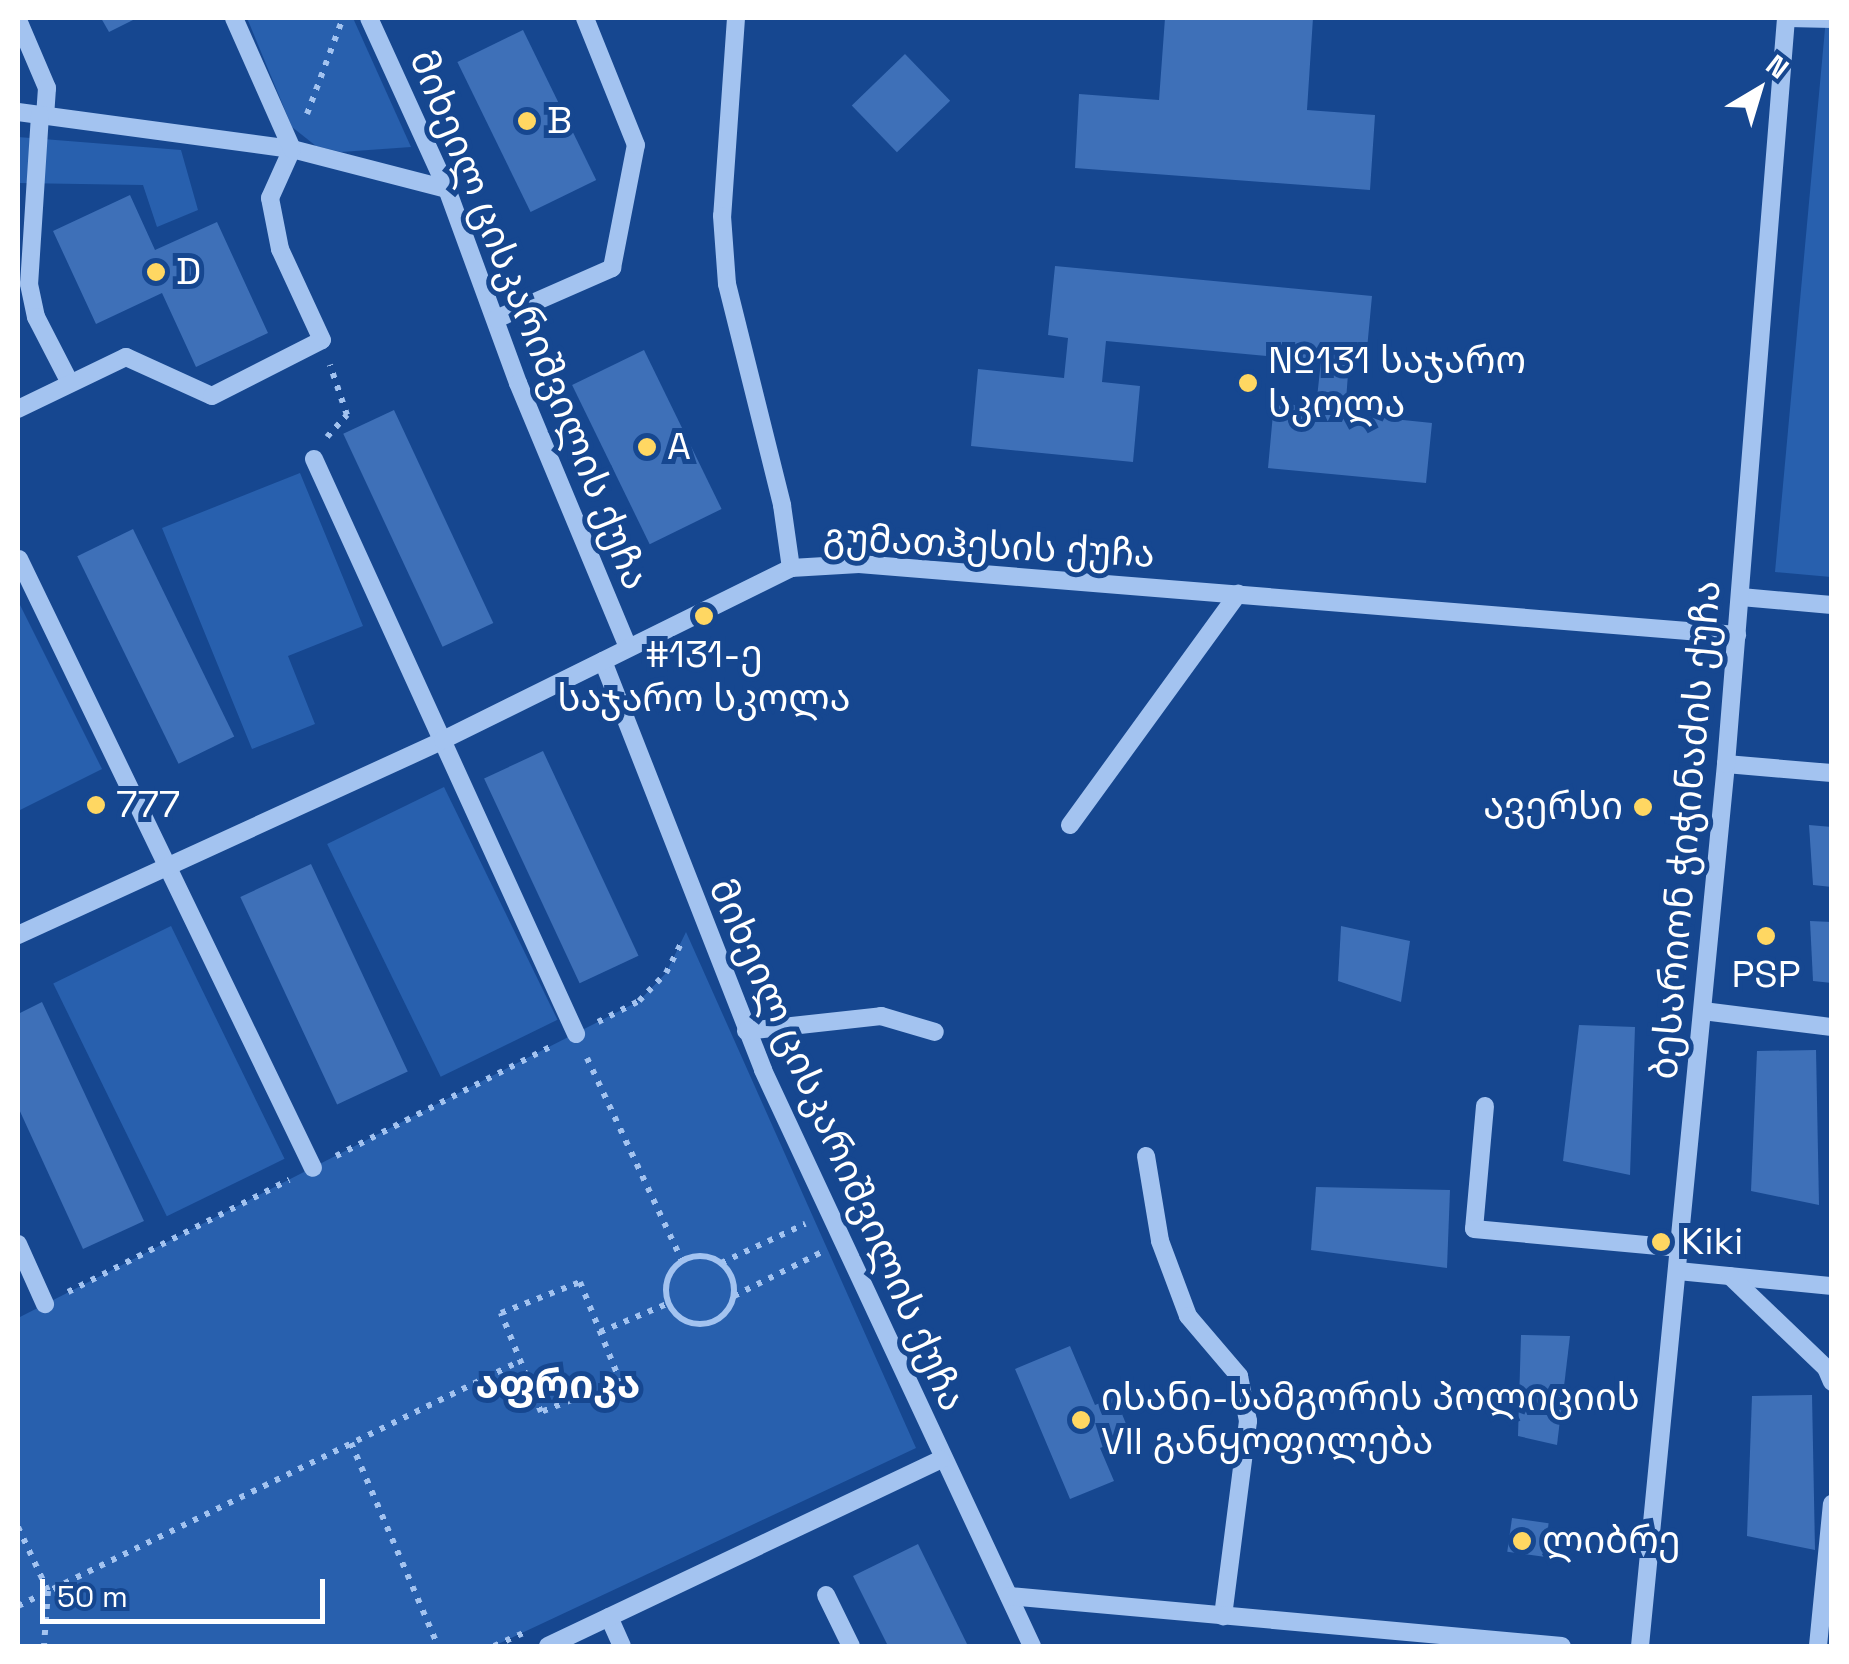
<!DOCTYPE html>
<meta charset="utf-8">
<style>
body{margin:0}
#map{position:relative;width:1849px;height:1664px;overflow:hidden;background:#164790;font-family:"Space Grotesk","Noto Sans Georgian",sans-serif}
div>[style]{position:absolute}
.green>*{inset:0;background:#2860ae;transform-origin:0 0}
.building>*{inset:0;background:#3e70b8;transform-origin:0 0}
.path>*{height:6px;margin-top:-3px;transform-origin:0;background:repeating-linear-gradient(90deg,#a3c3f0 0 5px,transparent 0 13px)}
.path>.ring{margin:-3px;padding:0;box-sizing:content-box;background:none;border:6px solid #a3c3f0;border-radius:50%}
.minor>*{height:18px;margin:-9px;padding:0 9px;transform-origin:9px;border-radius:9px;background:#a3c3f0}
.dots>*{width:28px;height:28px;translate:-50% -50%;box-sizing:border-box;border:5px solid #164790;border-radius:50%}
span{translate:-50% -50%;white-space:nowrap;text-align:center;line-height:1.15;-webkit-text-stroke:10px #164790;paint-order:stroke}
.poi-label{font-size:38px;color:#fff}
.left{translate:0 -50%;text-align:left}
.right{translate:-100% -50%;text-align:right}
.street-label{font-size:38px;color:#fff}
.neighbourhood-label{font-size:40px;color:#fff;font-weight:700}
.frame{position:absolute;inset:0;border:20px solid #fff;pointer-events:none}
.north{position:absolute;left:1709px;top:40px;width:100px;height:100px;-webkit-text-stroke:8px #164790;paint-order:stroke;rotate:38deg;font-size:28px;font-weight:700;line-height:40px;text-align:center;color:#fff}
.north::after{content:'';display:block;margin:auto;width:35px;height:45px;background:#fff;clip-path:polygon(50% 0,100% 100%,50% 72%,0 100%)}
.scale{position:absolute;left:40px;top:1579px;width:285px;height:45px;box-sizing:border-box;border:5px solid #fff;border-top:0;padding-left:12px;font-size:30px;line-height:35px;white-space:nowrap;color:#fff;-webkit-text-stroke:8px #164790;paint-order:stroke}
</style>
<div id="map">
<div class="green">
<i style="clip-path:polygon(247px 18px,353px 18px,411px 147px,341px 152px,316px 146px,292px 127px)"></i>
<i style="clip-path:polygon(1826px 18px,1831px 18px,1831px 577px,1775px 572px)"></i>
<i style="clip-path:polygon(18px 137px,181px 150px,198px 210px,157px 227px,143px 185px,18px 183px)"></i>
<i style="clip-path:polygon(300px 473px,363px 626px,288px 656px,315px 724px,252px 749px,162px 528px)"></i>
<i style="clip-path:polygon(18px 601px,102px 769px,18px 811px)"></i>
<i style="left:444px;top:787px;width:259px;height:130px;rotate:64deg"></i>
<i style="left:171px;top:926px;width:259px;height:131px;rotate:64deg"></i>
<i style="clip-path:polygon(686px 932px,916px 1448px,494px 1646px,18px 1646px,18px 1318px,639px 1001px,666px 973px)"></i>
</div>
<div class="building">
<i style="clip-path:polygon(101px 18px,137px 18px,109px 32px)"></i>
<i style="clip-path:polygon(1165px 18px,1313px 18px,1307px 110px,1375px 115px,1370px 190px,1075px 168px,1079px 94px,1159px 100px)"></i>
<i style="left:523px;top:30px;width:167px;height:73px;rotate:64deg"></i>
<i style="left:905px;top:54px;width:65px;height:74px;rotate:46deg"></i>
<i style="clip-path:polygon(130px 195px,155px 250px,217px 222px,268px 333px,196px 367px,162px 293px,96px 324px,53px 231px)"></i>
<i style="clip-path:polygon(1055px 266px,1372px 296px,1367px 349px,1350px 347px,1345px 414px,1432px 423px,1426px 483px,1268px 468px,1274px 403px,1316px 407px,1321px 361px,1106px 341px,1102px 382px,1140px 386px,1133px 462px,971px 446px,978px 369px,1064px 378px,1068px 338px,1048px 335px)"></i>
<i style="left:644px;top:350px;width:177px;height:80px;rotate:64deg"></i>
<i style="left:394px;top:410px;width:235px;height:56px;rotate:65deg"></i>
<i style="left:133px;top:529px;width:231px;height:62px;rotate:64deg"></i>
<i style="left:543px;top:751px;width:226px;height:65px;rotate:65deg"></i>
<i style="clip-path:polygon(1809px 825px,1832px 827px,1832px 887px,1813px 885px)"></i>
<i style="left:311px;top:864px;width:229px;height:78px;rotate:65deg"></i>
<i style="clip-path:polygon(1810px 921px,1832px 922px,1832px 983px,1813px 981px)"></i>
<i style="clip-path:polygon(1341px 926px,1410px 941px,1401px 1002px,1338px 981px)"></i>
<i style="clip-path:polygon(42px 1002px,144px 1221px,83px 1249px,18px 1107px,18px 1014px)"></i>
<i style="clip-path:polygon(1579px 1025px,1635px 1027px,1630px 1175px,1563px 1161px)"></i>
<i style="clip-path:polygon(1816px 1050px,1819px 1205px,1751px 1191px,1757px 1051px)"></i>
<i style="clip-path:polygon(1316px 1187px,1450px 1190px,1447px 1268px,1311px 1250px)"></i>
<i style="clip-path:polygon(1521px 1335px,1570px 1336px,1557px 1445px,1518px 1436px)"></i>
<i style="clip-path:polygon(1070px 1346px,1095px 1405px,1115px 1397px,1131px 1436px,1100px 1448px,1114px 1481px,1070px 1499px,1015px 1369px)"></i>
<i style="clip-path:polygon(1812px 1395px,1815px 1550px,1747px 1536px,1752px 1396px)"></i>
<i style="left:1512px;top:1518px;width:37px;height:34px;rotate:8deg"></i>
<i style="clip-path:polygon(918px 1544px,968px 1646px,888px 1646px,853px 1576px)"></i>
</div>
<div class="path">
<i style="left:307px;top:114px;width:97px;rotate:-69.5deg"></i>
<i style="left:327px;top:437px;width:30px;rotate:-48deg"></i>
<i style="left:347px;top:415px;width:53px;rotate:-108.8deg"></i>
<i style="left:598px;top:1022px;width:46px;rotate:-27.1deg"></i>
<i style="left:639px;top:1001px;width:39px;rotate:-46deg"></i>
<i style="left:666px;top:973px;width:38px;rotate:-63deg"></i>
<i style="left:587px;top:1058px;width:224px;rotate:64.9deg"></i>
<i style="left:336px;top:1156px;width:242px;rotate:-27deg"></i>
<i class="ring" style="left:666px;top:1256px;width:62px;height:62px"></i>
<i style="left:721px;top:1263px;width:93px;rotate:-24.9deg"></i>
<i style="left:580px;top:1282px;width:107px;rotate:68deg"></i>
<i style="left:620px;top:1381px;width:85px;rotate:158.6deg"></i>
<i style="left:541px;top:1412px;width:107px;rotate:-112deg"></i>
<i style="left:501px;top:1313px;width:85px;rotate:-21.4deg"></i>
<i style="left:68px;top:1292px;width:248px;rotate:-26.9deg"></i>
<i style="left:734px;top:1296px;width:98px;rotate:-26.6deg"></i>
<i style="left:600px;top:1332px;width:75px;rotate:-22.8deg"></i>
<i style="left:351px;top:1443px;width:221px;rotate:66.8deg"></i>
<i style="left:18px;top:1527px;width:71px;rotate:64.9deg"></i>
<i style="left:48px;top:1591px;width:55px;rotate:94.2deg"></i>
<i style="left:18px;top:1606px;width:559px;rotate:-26.01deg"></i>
<i style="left:494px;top:1646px;width:34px;rotate:-24deg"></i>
</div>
<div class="minor">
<i style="left:369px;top:18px;width:188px;rotate:65.5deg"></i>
<i style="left:447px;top:189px;width:207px;rotate:69.9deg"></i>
<i style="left:518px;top:383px;width:286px;rotate:67.4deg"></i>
<i style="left:736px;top:18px;width:198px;rotate:94deg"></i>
<i style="left:722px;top:216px;width:68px;rotate:85.8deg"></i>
<i style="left:727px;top:284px;width:228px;rotate:76deg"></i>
<i style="left:782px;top:505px;width:64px;rotate:81.9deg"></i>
<i style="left:1788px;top:18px;width:44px;rotate:1.3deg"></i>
<i style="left:18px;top:20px;width:74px;rotate:66.9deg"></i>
<i style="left:47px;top:88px;width:28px;rotate:94deg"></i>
<i style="left:18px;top:112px;width:276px;rotate:7.7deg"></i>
<i style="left:292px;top:149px;width:160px;rotate:14.5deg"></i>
<i style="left:40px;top:115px;width:169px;rotate:93.7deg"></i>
<i style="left:29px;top:284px;width:34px;rotate:78deg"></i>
<i style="left:36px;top:317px;width:74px;rotate:62.7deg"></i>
<i style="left:496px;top:319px;width:127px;rotate:-23.7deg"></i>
<i style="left:612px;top:268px;width:125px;rotate:-79deg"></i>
<i style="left:636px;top:145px;width:137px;rotate:-111.9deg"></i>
<i style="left:18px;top:409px;width:120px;rotate:-25.7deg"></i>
<i style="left:126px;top:357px;width:94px;rotate:24.4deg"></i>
<i style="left:212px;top:396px;width:123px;rotate:-27deg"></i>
<i style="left:322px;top:340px;width:100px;rotate:-114.8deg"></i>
<i style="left:280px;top:249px;width:52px;rotate:-101.1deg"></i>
<i style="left:270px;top:198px;width:54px;rotate:-65.8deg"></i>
<i style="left:292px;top:149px;width:143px;rotate:-113.9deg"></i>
<i style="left:314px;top:459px;width:632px;rotate:65.5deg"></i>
<i style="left:19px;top:559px;width:676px;rotate:64.23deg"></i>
<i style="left:1741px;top:597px;width:91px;rotate:5deg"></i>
<i style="left:603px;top:661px;width:439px;rotate:68.6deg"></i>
<i style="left:763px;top:1070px;width:636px;rotate:64.97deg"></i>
<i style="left:1726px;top:764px;width:106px;rotate:4.9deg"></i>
<i style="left:1070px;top:825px;width:286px;rotate:-54deg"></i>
<i style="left:18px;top:935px;width:468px;rotate:-24.6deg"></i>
<i style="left:443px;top:740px;width:388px;rotate:-26.3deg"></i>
<i style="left:791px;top:568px;width:68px;rotate:-3.4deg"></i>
<i style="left:859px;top:564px;width:881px;rotate:4.62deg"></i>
<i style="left:1703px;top:1011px;width:130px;rotate:7.1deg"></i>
<i style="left:746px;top:1031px;width:136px;rotate:-6.3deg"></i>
<i style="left:881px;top:1016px;width:56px;rotate:16.5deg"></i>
<i style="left:1485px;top:1106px;width:123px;rotate:95.1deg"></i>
<i style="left:1474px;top:1229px;width:207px;rotate:5.3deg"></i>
<i style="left:1146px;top:1156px;width:86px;rotate:80.6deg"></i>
<i style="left:1160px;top:1241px;width:80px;rotate:69.5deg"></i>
<i style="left:1188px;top:1316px;width:79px;rotate:49.6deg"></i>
<i style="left:1239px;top:1376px;width:46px;rotate:78.7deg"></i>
<i style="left:1248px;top:1421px;width:197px;rotate:97.3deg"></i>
<i style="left:18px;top:1244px;width:66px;rotate:65.8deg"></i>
<i style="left:1678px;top:1271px;width:155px;rotate:5.6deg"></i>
<i style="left:1730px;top:1276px;width:133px;rotate:43.8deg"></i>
<i style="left:1826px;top:1368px;width:15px;rotate:67deg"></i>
<i style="left:826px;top:1595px;width:57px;rotate:63.9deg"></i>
<i style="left:1009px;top:1596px;width:555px;rotate:5.17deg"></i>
<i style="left:609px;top:1617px;width:32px;rotate:66deg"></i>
<i style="left:548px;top:1646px;width:435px;rotate:-25.4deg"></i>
<i style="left:1640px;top:1646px;width:886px;rotate:-84.43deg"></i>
<i style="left:1726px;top:764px;width:748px;rotate:-85.4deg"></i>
<i style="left:1818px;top:1646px;width:143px;rotate:-84.4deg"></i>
</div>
<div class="dots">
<i style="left:527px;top:121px;background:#ffd762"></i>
<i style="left:156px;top:272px;background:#ffd762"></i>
<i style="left:1248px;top:383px;background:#ffd762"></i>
<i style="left:647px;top:447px;background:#ffd762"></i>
<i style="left:704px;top:616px;background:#ffd762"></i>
<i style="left:96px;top:805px;background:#ffd762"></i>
<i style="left:1643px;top:807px;background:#ffd762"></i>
<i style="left:1766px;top:936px;background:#ffd762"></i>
<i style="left:1661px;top:1242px;background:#ffd762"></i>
<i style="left:1081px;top:1420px;background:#ffd762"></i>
<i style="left:1522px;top:1541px;background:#ffd762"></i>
</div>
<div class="poi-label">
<span class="left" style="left:547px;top:121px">B</span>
<span class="left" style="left:176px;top:272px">D</span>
<span class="left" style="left:1268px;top:383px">№131 საჯარო<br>სკოლა</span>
<span class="left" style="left:667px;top:447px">A</span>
<span style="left:704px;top:677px">#131-ე<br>საჯარო სკოლა</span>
<span class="left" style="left:116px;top:805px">777</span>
<span class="right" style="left:1623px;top:807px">ავერსი</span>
<span style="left:1766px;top:975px">PSP</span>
<span class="left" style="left:1681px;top:1242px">Kiki</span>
<span class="left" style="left:1101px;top:1420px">ისანი-სამგორის პოლიციის<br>VII განყოფილება</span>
<span class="left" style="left:1542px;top:1541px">ლიბრე</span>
</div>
<div class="street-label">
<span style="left:529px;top:320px;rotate:68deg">მიხეილ ცისკარიშვილის ქუჩა</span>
<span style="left:989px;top:546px;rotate:3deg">გუმათჰესის ქუჩა</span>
<span style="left:1686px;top:830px;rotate:-85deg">ბესარიონ ჭიჭინაძის ქუჩა</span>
<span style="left:837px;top:1145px;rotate:66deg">მიხეილ ცისკარიშვილის ქუჩა</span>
</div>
<div class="neighbourhood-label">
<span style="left:558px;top:1385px">აფრიკა</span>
</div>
<div class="frame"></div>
<div class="north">N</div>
<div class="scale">50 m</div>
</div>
